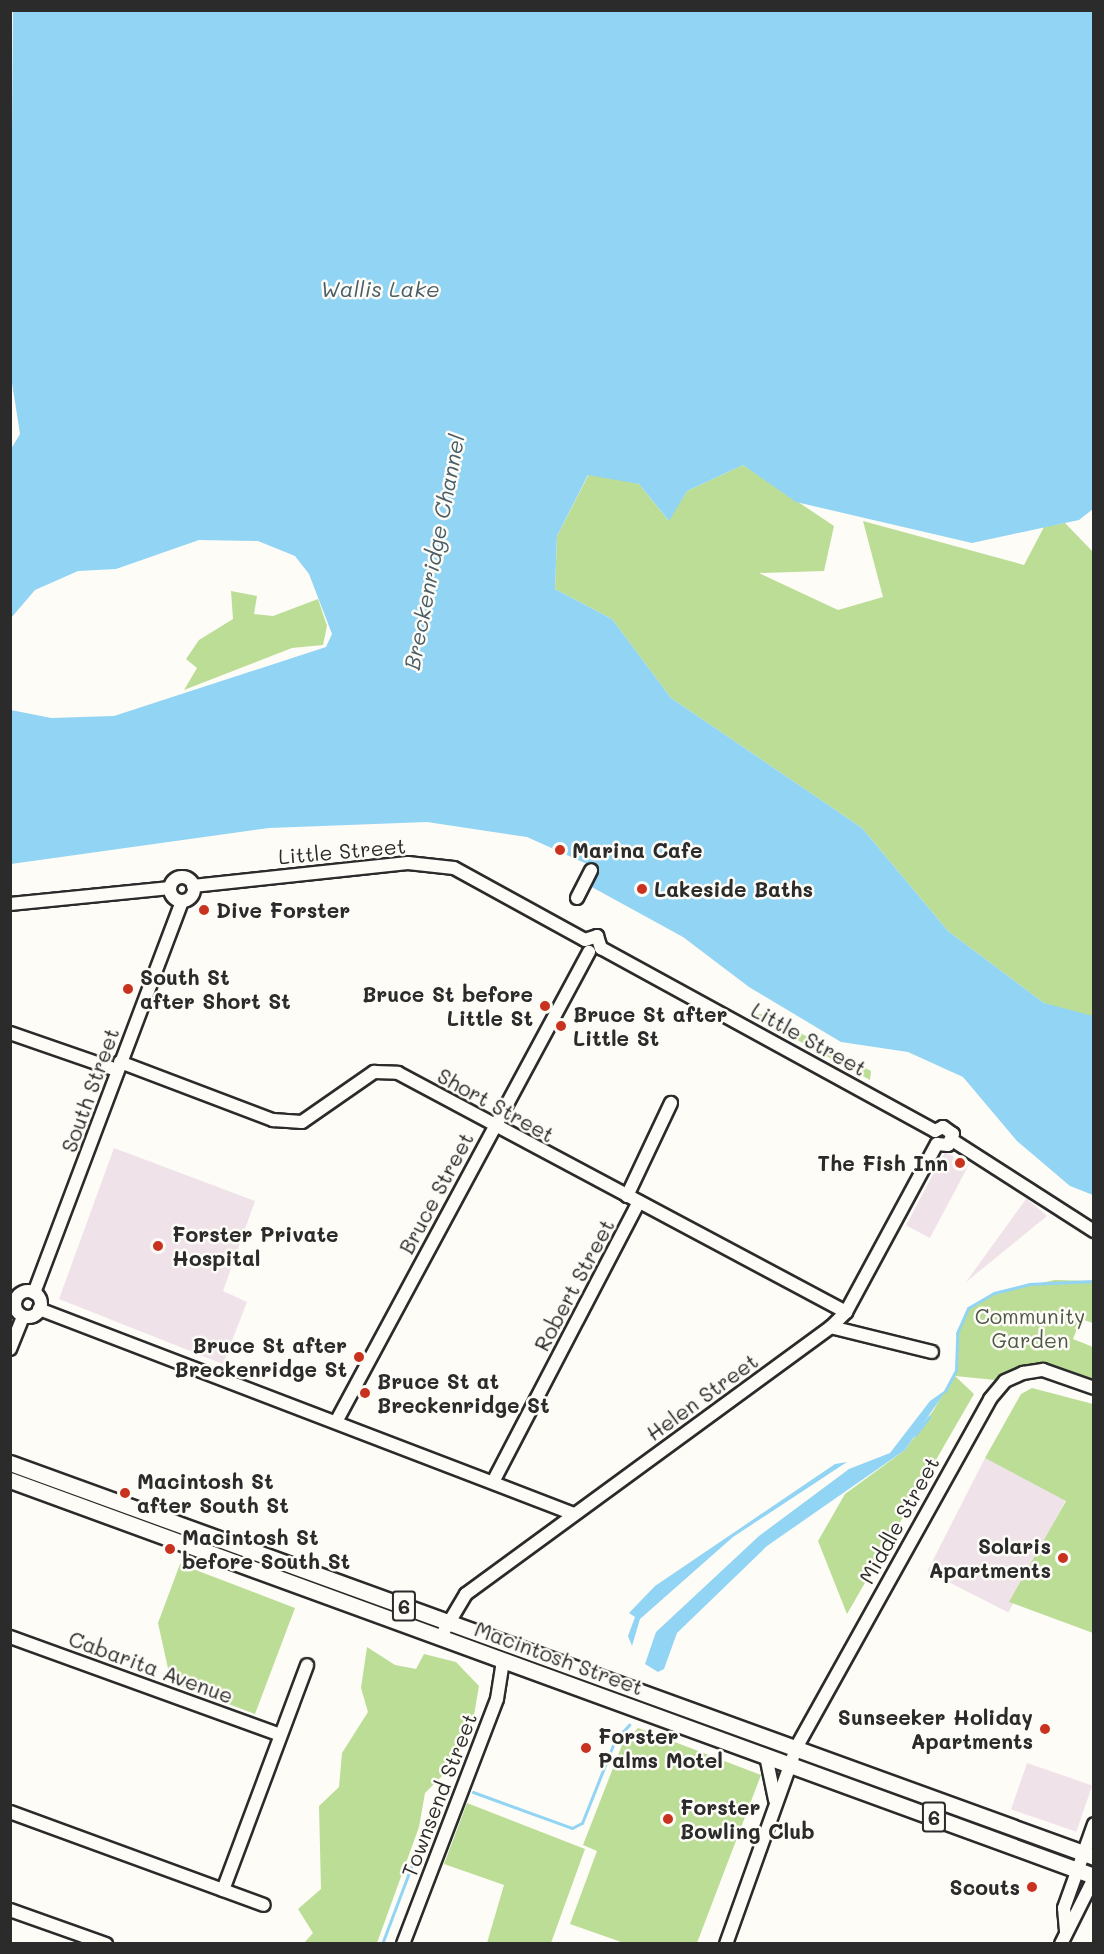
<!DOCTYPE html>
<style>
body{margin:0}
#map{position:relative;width:1104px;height:1954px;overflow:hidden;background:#fdfcf7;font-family:Mali,sans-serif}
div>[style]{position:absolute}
.built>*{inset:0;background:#f0e2e9;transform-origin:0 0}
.green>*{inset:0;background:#bcdd96}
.water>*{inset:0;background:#92d4f3}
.stream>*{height:3px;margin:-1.5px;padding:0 1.5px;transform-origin:1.5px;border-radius:1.5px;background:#92d4f3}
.roads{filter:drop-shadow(2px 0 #2b2b2b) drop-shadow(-2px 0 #2b2b2b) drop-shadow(0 2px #2b2b2b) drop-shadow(0 -2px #2b2b2b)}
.minor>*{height:12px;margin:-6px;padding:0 6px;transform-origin:6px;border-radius:6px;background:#fdfcf7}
.minor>.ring{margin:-6px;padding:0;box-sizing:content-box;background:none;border:12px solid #fdfcf7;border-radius:50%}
.major>*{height:15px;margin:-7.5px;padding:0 7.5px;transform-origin:7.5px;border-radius:7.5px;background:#fdfcf7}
.dots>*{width:16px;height:16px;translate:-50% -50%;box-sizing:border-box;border:3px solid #fdfcf7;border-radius:50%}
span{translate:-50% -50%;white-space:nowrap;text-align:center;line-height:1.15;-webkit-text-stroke:5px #fdfcf7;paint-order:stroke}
.shield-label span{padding:2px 4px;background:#fdfcf7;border:2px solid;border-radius:4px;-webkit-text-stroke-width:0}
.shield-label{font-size:20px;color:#2b2b2b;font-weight:700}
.poi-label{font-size:21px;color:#2b2b2b;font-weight:700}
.left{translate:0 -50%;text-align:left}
.right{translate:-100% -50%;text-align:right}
.street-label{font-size:21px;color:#2b2b2b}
.park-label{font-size:21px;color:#4f5846}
.water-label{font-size:22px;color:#4a5e67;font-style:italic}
.frame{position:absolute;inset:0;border:12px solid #2b2b2b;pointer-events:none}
</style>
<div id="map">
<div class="built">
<i style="clip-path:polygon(114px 1148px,255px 1201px,223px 1291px,247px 1302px,223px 1364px,59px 1299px)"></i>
<i style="left:945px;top:1152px;width:27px;height:83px;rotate:28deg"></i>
<i style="clip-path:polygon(1026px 1198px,1047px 1216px,966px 1282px,1026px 1199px)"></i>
<i style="left:985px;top:1458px;width:91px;height:127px;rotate:27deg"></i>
<i style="left:1027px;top:1763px;width:69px;height:49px;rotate:19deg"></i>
</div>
<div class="green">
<i style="clip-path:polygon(743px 465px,834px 526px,824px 571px,759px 573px,838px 610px,883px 597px,863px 521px,1024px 565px,1044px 527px,1065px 523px,1093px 552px,1093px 1019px,1044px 1003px,948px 931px,862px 828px,671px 698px,612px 619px,555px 589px,557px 536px,590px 472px,639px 484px,668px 520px,687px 491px)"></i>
<i style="clip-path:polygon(231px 591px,257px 596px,254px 614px,273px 616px,318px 599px,327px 626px,323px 645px,292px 648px,184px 690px,197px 668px,186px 659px,199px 640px,233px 619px)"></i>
<i style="clip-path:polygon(765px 1014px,871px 1071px,870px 1080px,752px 1015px)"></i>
<i style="clip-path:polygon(1055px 1280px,1093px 1281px,1093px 1323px,1081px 1319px,1073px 1339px,1093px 1347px,1093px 1388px,1043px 1370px,1005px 1381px,955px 1376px,974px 1394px,847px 1614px,818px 1541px,845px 1494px,905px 1450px,933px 1411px,956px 1371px,957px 1333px,968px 1308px,994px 1293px)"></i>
<i style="clip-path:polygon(1032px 1388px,1093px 1404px,1093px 1633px,1009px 1602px,1066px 1501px,985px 1458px,1021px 1394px)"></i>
<i style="clip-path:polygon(180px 1564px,295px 1608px,255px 1714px,171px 1682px,158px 1623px)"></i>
<i style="clip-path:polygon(367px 1647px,395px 1665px,416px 1669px,424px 1654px,456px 1662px,479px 1686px,474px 1715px,455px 1763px,425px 1793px,419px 1827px,377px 1943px,304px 1943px,313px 1933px,298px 1909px,321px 1889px,319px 1806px,339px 1787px,342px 1753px,368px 1712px,361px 1688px)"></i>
<i style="clip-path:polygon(638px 1728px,761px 1775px,697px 1943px,624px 1943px,570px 1924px,597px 1851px,583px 1845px,622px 1745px)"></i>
<i style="clip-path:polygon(467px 1803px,585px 1849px,551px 1943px,487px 1943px,504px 1885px,444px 1864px)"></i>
</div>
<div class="water">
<i style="clip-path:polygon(13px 11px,1093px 11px,1093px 509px,1079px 520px,972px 543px,796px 502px,743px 465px,687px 491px,669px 521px,639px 484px,588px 475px,557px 536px,555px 589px,612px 619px,671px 698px,862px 828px,948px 931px,1044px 1003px,1093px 1016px,1093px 1195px,1070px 1186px,1017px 1141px,963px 1077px,908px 1052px,841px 1042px,749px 987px,683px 937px,579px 880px,587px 864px,527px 837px,427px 822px,269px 828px,11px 864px,11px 710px,51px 718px,114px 716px,326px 647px,332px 634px,309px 574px,295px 556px,258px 541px,199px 540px,116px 569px,78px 571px,35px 590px,11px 618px,11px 449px,20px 434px,10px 370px)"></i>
<i style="clip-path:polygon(947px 1389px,905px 1450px,767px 1546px,677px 1633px,664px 1669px,658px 1672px,645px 1664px,656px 1632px,759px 1536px,849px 1469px,890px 1453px,930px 1401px)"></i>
<i style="clip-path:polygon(847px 1462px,733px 1537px,640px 1619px,632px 1646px,628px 1636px,635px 1617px,629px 1613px,655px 1586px,835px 1464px)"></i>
</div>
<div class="stream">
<i style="left:945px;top:1391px;width:24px;rotate:-62deg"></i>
<i style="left:956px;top:1370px;width:37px;rotate:-88deg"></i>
<i style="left:957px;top:1333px;width:27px;rotate:-66deg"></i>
<i style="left:968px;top:1308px;width:30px;rotate:-30deg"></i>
<i style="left:994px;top:1293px;width:36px;rotate:-14deg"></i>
<i style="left:1029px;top:1284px;width:65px;rotate:-2.6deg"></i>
<i style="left:915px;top:1435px;width:23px;rotate:-52deg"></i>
<i style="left:473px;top:1792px;width:105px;rotate:20deg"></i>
<i style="left:572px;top:1828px;width:11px;rotate:-27deg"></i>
<i style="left:582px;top:1823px;width:89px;rotate:-68.3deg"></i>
<i style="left:615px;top:1740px;width:21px;rotate:-47deg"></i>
<i style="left:382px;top:1944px;width:161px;rotate:-69.3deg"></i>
</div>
<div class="roads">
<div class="minor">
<i class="ring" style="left:170px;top:877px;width:12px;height:12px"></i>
<i style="left:193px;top:886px;width:216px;rotate:-6.1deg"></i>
<i style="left:408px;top:863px;width:46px;rotate:6.2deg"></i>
<i style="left:454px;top:868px;width:149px;rotate:28.8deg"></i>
<i style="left:577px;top:898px;width:31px;rotate:-63deg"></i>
<i style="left:10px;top:904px;width:161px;rotate:-5.7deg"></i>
<i style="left:585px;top:940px;width:13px;rotate:-18deg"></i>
<i style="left:597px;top:936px;width:13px;rotate:72deg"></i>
<i style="left:601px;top:948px;width:381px;rotate:28.7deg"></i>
<i style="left:10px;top:1033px;width:113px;rotate:19.1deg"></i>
<i style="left:120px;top:1062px;width:164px;rotate:20.8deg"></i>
<i style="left:273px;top:1120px;width:29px;rotate:4deg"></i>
<i style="left:302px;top:1122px;width:88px;rotate:-34.8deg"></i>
<i style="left:374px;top:1072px;width:24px;rotate:2deg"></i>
<i style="left:398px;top:1073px;width:508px;rotate:28.08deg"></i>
<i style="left:935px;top:1131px;width:9px;rotate:-27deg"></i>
<i style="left:943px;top:1127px;width:12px;rotate:35deg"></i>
<i style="left:953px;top:1134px;width:12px;rotate:114deg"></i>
<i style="left:948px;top:1145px;width:11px;rotate:-175deg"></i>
<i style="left:952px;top:1140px;width:169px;rotate:32.7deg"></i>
<i style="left:627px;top:1196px;width:103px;rotate:-64.7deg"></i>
<i class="ring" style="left:15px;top:1291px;width:14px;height:14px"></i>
<i style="left:34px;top:1293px;width:419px;rotate:-69.3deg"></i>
<i style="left:39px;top:1309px;width:573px;rotate:20.97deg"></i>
<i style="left:831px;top:1327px;width:104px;rotate:13.9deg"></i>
<i style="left:10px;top:1349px;width:35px;rotate:-68deg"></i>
<i style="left:336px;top:1422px;width:534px;rotate:-61.71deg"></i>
<i style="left:493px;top:1482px;width:316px;rotate:-62.5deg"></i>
<i style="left:444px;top:1631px;width:43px;rotate:-59.3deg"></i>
<i style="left:466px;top:1594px;width:452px;rotate:-36.2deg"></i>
<i style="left:831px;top:1327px;width:21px;rotate:-45deg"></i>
<i style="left:846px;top:1312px;width:191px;rotate:-61.6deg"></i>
<i style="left:10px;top:1637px;width:285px;rotate:19.9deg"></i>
<i style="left:766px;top:1756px;width:45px;rotate:78.4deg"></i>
<i style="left:10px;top:1812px;width:270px;rotate:20.1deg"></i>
<i style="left:223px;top:1890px;width:240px;rotate:-69.5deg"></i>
<i style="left:10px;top:1910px;width:102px;rotate:19.5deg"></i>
<i style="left:1066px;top:1931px;width:23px;rotate:-95deg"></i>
<i style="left:1064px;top:1908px;width:89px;rotate:-70.3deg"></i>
<i style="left:403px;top:1944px;width:262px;rotate:-69deg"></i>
<i style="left:497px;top:1699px;width:39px;rotate:-81deg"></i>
<i style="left:726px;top:1944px;width:208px;rotate:-70.3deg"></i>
<i style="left:796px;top:1748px;width:399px;rotate:-60.9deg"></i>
<i style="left:990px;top:1399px;width:23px;rotate:-50deg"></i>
<i style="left:1005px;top:1381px;width:20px;rotate:-24deg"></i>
<i style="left:1023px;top:1373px;width:20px;rotate:-9deg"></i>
<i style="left:1043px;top:1370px;width:54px;rotate:19.4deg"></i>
<i style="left:1061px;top:1944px;width:74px;rotate:-63.4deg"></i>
</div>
<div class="major">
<i style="left:10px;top:1463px;width:1153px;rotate:19.97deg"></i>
<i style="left:10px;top:1480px;width:1154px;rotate:20.07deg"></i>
</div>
</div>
<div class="dots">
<i style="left:560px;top:850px;background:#c8321e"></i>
<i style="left:642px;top:889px;background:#c8321e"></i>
<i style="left:204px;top:910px;background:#c8321e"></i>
<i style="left:128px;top:989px;background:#c8321e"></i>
<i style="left:545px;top:1006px;background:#c8321e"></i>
<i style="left:561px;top:1026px;background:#c8321e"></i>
<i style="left:960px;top:1163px;background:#c8321e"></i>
<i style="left:158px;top:1246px;background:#c8321e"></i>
<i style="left:359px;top:1357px;background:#c8321e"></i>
<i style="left:365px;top:1393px;background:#c8321e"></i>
<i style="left:125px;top:1493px;background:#c8321e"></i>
<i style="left:170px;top:1549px;background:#c8321e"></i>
<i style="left:1063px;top:1558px;background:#c8321e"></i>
<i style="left:1045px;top:1729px;background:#c8321e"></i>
<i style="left:586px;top:1748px;background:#c8321e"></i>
<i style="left:668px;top:1819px;background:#c8321e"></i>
<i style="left:1032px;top:1887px;background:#c8321e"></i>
</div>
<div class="shield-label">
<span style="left:404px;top:1606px">6</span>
<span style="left:934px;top:1817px">6</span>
</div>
<div class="poi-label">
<span class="left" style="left:572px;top:850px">Marina Cafe</span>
<span class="left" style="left:654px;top:889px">Lakeside Baths</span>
<span class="left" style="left:216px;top:910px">Dive Forster</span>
<span class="left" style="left:140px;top:989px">South St<br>after Short St</span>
<span class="right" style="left:533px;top:1006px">Bruce St before<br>Little St</span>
<span class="left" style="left:573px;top:1026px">Bruce St after<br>Little St</span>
<span class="right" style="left:948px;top:1163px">The Fish Inn</span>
<span class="left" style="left:172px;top:1246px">Forster Private<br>Hospital</span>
<span class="right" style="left:347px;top:1357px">Bruce St after<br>Breckenridge St</span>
<span class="left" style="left:377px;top:1393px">Bruce St at<br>Breckenridge St</span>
<span class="left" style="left:137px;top:1493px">Macintosh St<br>after South St</span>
<span class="left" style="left:182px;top:1549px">Macintosh St<br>before South St</span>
<span class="right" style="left:1051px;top:1558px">Solaris<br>Apartments</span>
<span class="right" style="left:1033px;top:1729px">Sunseeker Holiday<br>Apartments</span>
<span class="left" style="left:598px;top:1748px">Forster<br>Palms Motel</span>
<span class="left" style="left:680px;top:1819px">Forster<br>Bowling Club</span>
<span class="right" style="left:1020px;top:1887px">Scouts</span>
</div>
<div class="street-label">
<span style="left:342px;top:851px;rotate:-5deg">Little Street</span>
<span style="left:809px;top:1039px;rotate:29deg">Little Street</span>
<span style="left:90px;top:1090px;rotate:-70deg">South Street</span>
<span style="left:496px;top:1105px;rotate:29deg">Short Street</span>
<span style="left:436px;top:1193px;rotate:-62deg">Bruce Street</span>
<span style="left:574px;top:1285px;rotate:-62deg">Robert Street</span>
<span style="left:702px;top:1397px;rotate:-36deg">Helen Street</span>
<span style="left:899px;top:1520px;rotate:-61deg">Middle Street</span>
<span style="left:559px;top:1658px;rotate:20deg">Macintosh Street</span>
<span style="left:151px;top:1667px;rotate:20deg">Cabarita Avenue</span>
<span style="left:439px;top:1795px;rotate:-69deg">Townsend Street</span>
</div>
<div class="park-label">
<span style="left:1030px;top:1328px">Community<br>Garden</span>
</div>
<div class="water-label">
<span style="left:380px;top:289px">Wallis Lake</span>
<span style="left:434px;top:552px;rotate:-79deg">Breckenridge Channel</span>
</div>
<div class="frame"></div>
</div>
